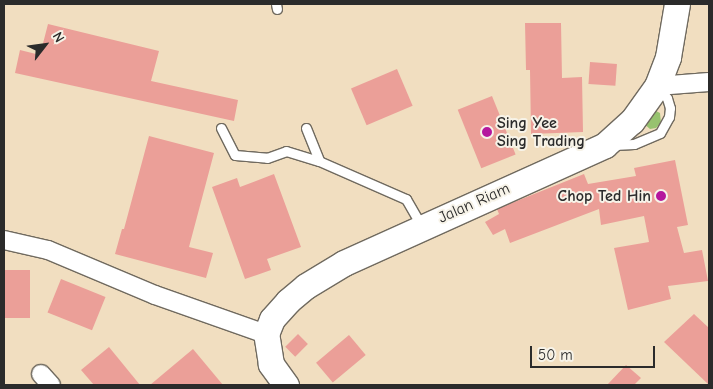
<!DOCTYPE html>
<style>
body{margin:0}
#map{position:relative;width:713px;height:389px;overflow:hidden;background:#f1dec0;font-family:"Comic Neue",sans-serif}
div>[style]{position:absolute}
.green>*{inset:0;background:#97c26f}
.building>*{inset:0;background:#eb9f98;transform-origin:0 0}
.roads{filter:drop-shadow(1px 0 #706a5f) drop-shadow(-1px 0 #706a5f) drop-shadow(0 1px #706a5f) drop-shadow(0 -1px #706a5f)}
.lane>*{height:9px;margin:-4.5px;padding:0 4.5px;transform-origin:4.5px;border-radius:4.5px;background:#fff}
.street>*{height:18px;margin:-9px;padding:0 9px;transform-origin:9px;border-radius:9px;background:#fff}
.secondary>*{height:25px;margin:-12.5px;padding:0 12.5px;transform-origin:12.5px;border-radius:12.5px;background:#fff}
.dots>*{width:14px;height:14px;translate:-50% -50%;box-sizing:border-box;border:2px solid #f7f3e8;border-radius:50%}
span{translate:-50% -50%;white-space:nowrap;text-align:center;line-height:1.15;-webkit-text-stroke:4px #f7f3e8;paint-order:stroke}
.poi-label{font-size:16px;color:#2b2b2b;font-weight:700}
.left{translate:0 -50%;text-align:left}
.right{translate:-100% -50%;text-align:right}
.street-label{font-size:16px;color:#2b2b2b}
.frame{position:absolute;inset:0;border:5px solid #2b2b2b;pointer-events:none}
.north{position:absolute;left:20px;top:20px;width:50px;height:50px;-webkit-text-stroke:4px #f7f3e8;paint-order:stroke;rotate:60deg;font-size:14px;font-weight:700;line-height:20px;text-align:center;color:#2b2b2b}
.north::after{content:'';display:block;margin:auto;width:18px;height:22px;background:#2b2b2b;clip-path:polygon(50% 0,100% 100%,50% 72%,0 100%)}
.scale{position:absolute;left:530px;top:346px;width:125px;height:22px;box-sizing:border-box;border:2px solid #2b2b2b;border-top:0;padding-left:6px;font-size:15px;line-height:18px;white-space:nowrap;color:#2b2b2b;-webkit-text-stroke:4px #f7f3e8;paint-order:stroke}
</style>
<div id="map">
<div class="green">
<i style="clip-path:polygon(654px 110px,660px 113px,661px 123px,656px 128px,650px 129px,643px 123px)"></i>
</div>
<div class="building">
<i style="clip-path:polygon(525px 23px,561px 23px,562px 78px,582px 77px,583px 132px,531px 134px,530px 70px,526px 70px)"></i>
<i style="clip-path:polygon(48px 24px,159px 51px,151px 81px,238px 100px,234px 121px,15px 73px,20px 50px,40px 55px)"></i>
<i style="left:590px;top:62px;width:27px;height:22px;rotate:4deg"></i>
<i style="left:397px;top:69px;width:40px;height:50px;rotate:67deg"></i>
<i style="left:492px;top:96px;width:63px;height:37px;rotate:68deg"></i>
<i style="clip-path:polygon(149px 136px,214px 153px,189px 247px,213px 253px,206px 278px,115px 254px,122px 229px,124px 229px)"></i>
<i style="clip-path:polygon(675px 160px,688px 225px,677px 227px,684px 253px,702px 250px,708px 281px,668px 286px,671px 299px,628px 310px,614px 248px,649px 242px,644px 216px,601px 225px,599px 209px,510px 243px,505px 229px,493px 235px,485px 222px,499px 214px,497px 209px,584px 174px,588px 184px,636px 176px,634px 168px)"></i>
<i style="clip-path:polygon(274px 174px,301px 247px,267px 259px,271px 270px,245px 279px,212px 187px,237px 178px,240px 187px)"></i>
<i style="left:4px;top:270px;width:26px;height:48px"></i>
<i style="left:61px;top:279px;width:48px;height:36px;rotate:22deg"></i>
<i style="clip-path:polygon(694px 314px,709px 328px,709px 385px,664px 342px)"></i>
<i style="left:298px;top:334px;width:14px;height:18px;rotate:45deg"></i>
<i style="left:349px;top:335px;width:26px;height:43px;rotate:50deg"></i>
<i style="clip-path:polygon(109px 347px,140px 385px,94px 385px,81px 370px)"></i>
<i style="clip-path:polygon(193px 349px,223px 385px,150px 385px)"></i>
<i style="clip-path:polygon(626px 365px,641px 378px,634px 385px,607px 385px)"></i>
</div>
<div class="roads">
<div class="lane">
<i style="left:276px;top:4px;width:5px;rotate:79deg"></i>
<i style="left:221px;top:128px;width:30px;rotate:63deg"></i>
<i style="left:235px;top:155px;width:32px;rotate:5deg"></i>
<i style="left:267px;top:158px;width:20px;rotate:-20deg"></i>
<i style="left:286px;top:151px;width:34px;rotate:17deg"></i>
<i style="left:306px;top:128px;width:35px;rotate:68deg"></i>
<i style="left:319px;top:161px;width:95px;rotate:23.6deg"></i>
<i style="left:406px;top:199px;width:32px;rotate:60deg"></i>
<i style="left:614px;top:145px;width:20px;rotate:-3deg"></i>
<i style="left:634px;top:144px;width:28px;rotate:-23deg"></i>
<i style="left:660px;top:133px;width:18px;rotate:-61deg"></i>
<i style="left:669px;top:117px;width:9px;rotate:-84deg"></i>
<i style="left:670px;top:108px;width:10px;rotate:-107deg"></i>
<i style="left:667px;top:98px;width:13px;rotate:-129deg"></i>
</div>
<div class="street">
<i style="left:657px;top:86px;width:52px;rotate:-4.4deg"></i>
<i style="left:4px;top:240px;width:45px;rotate:12.8deg"></i>
<i style="left:48px;top:250px;width:116px;rotate:22.8deg"></i>
<i style="left:155px;top:295px;width:118px;rotate:19.4deg"></i>
<i style="left:41px;top:374px;width:15px;rotate:48deg"></i>
</div>
<div class="secondary">
<i style="left:286px;top:385px;width:26px;rotate:-126deg"></i>
<i style="left:271px;top:364px;width:30px;rotate:-99deg"></i>
<i style="left:266px;top:334px;width:16px;rotate:-68deg"></i>
<i style="left:272px;top:319px;width:24px;rotate:-48deg"></i>
<i style="left:288px;top:301px;width:23px;rotate:-40deg"></i>
<i style="left:306px;top:286px;width:44px;rotate:-31.2deg"></i>
<i style="left:344px;top:263px;width:286px;rotate:-24.3deg"></i>
<i style="left:605px;top:145px;width:36px;rotate:-42deg"></i>
<i style="left:632px;top:121px;width:43px;rotate:-54.5deg"></i>
<i style="left:657px;top:86px;width:31px;rotate:-69deg"></i>
<i style="left:668px;top:57px;width:54px;rotate:-80.4deg"></i>
</div>
</div>
<div class="dots">
<i style="left:487px;top:132px;background:#b5179e"></i>
<i style="left:661px;top:196px;background:#b5179e"></i>
</div>
<div class="poi-label">
<span class="left" style="left:497px;top:132px">Sing Yee<br>Sing Trading</span>
<span class="right" style="left:651px;top:196px">Chop Ted Hin</span>
</div>
<div class="street-label">
<span style="left:474px;top:203px;rotate:-24deg">Jalan Riam</span>
</div>
<div class="frame"></div>
<div class="north">N</div>
<div class="scale">50 m</div>
</div>
